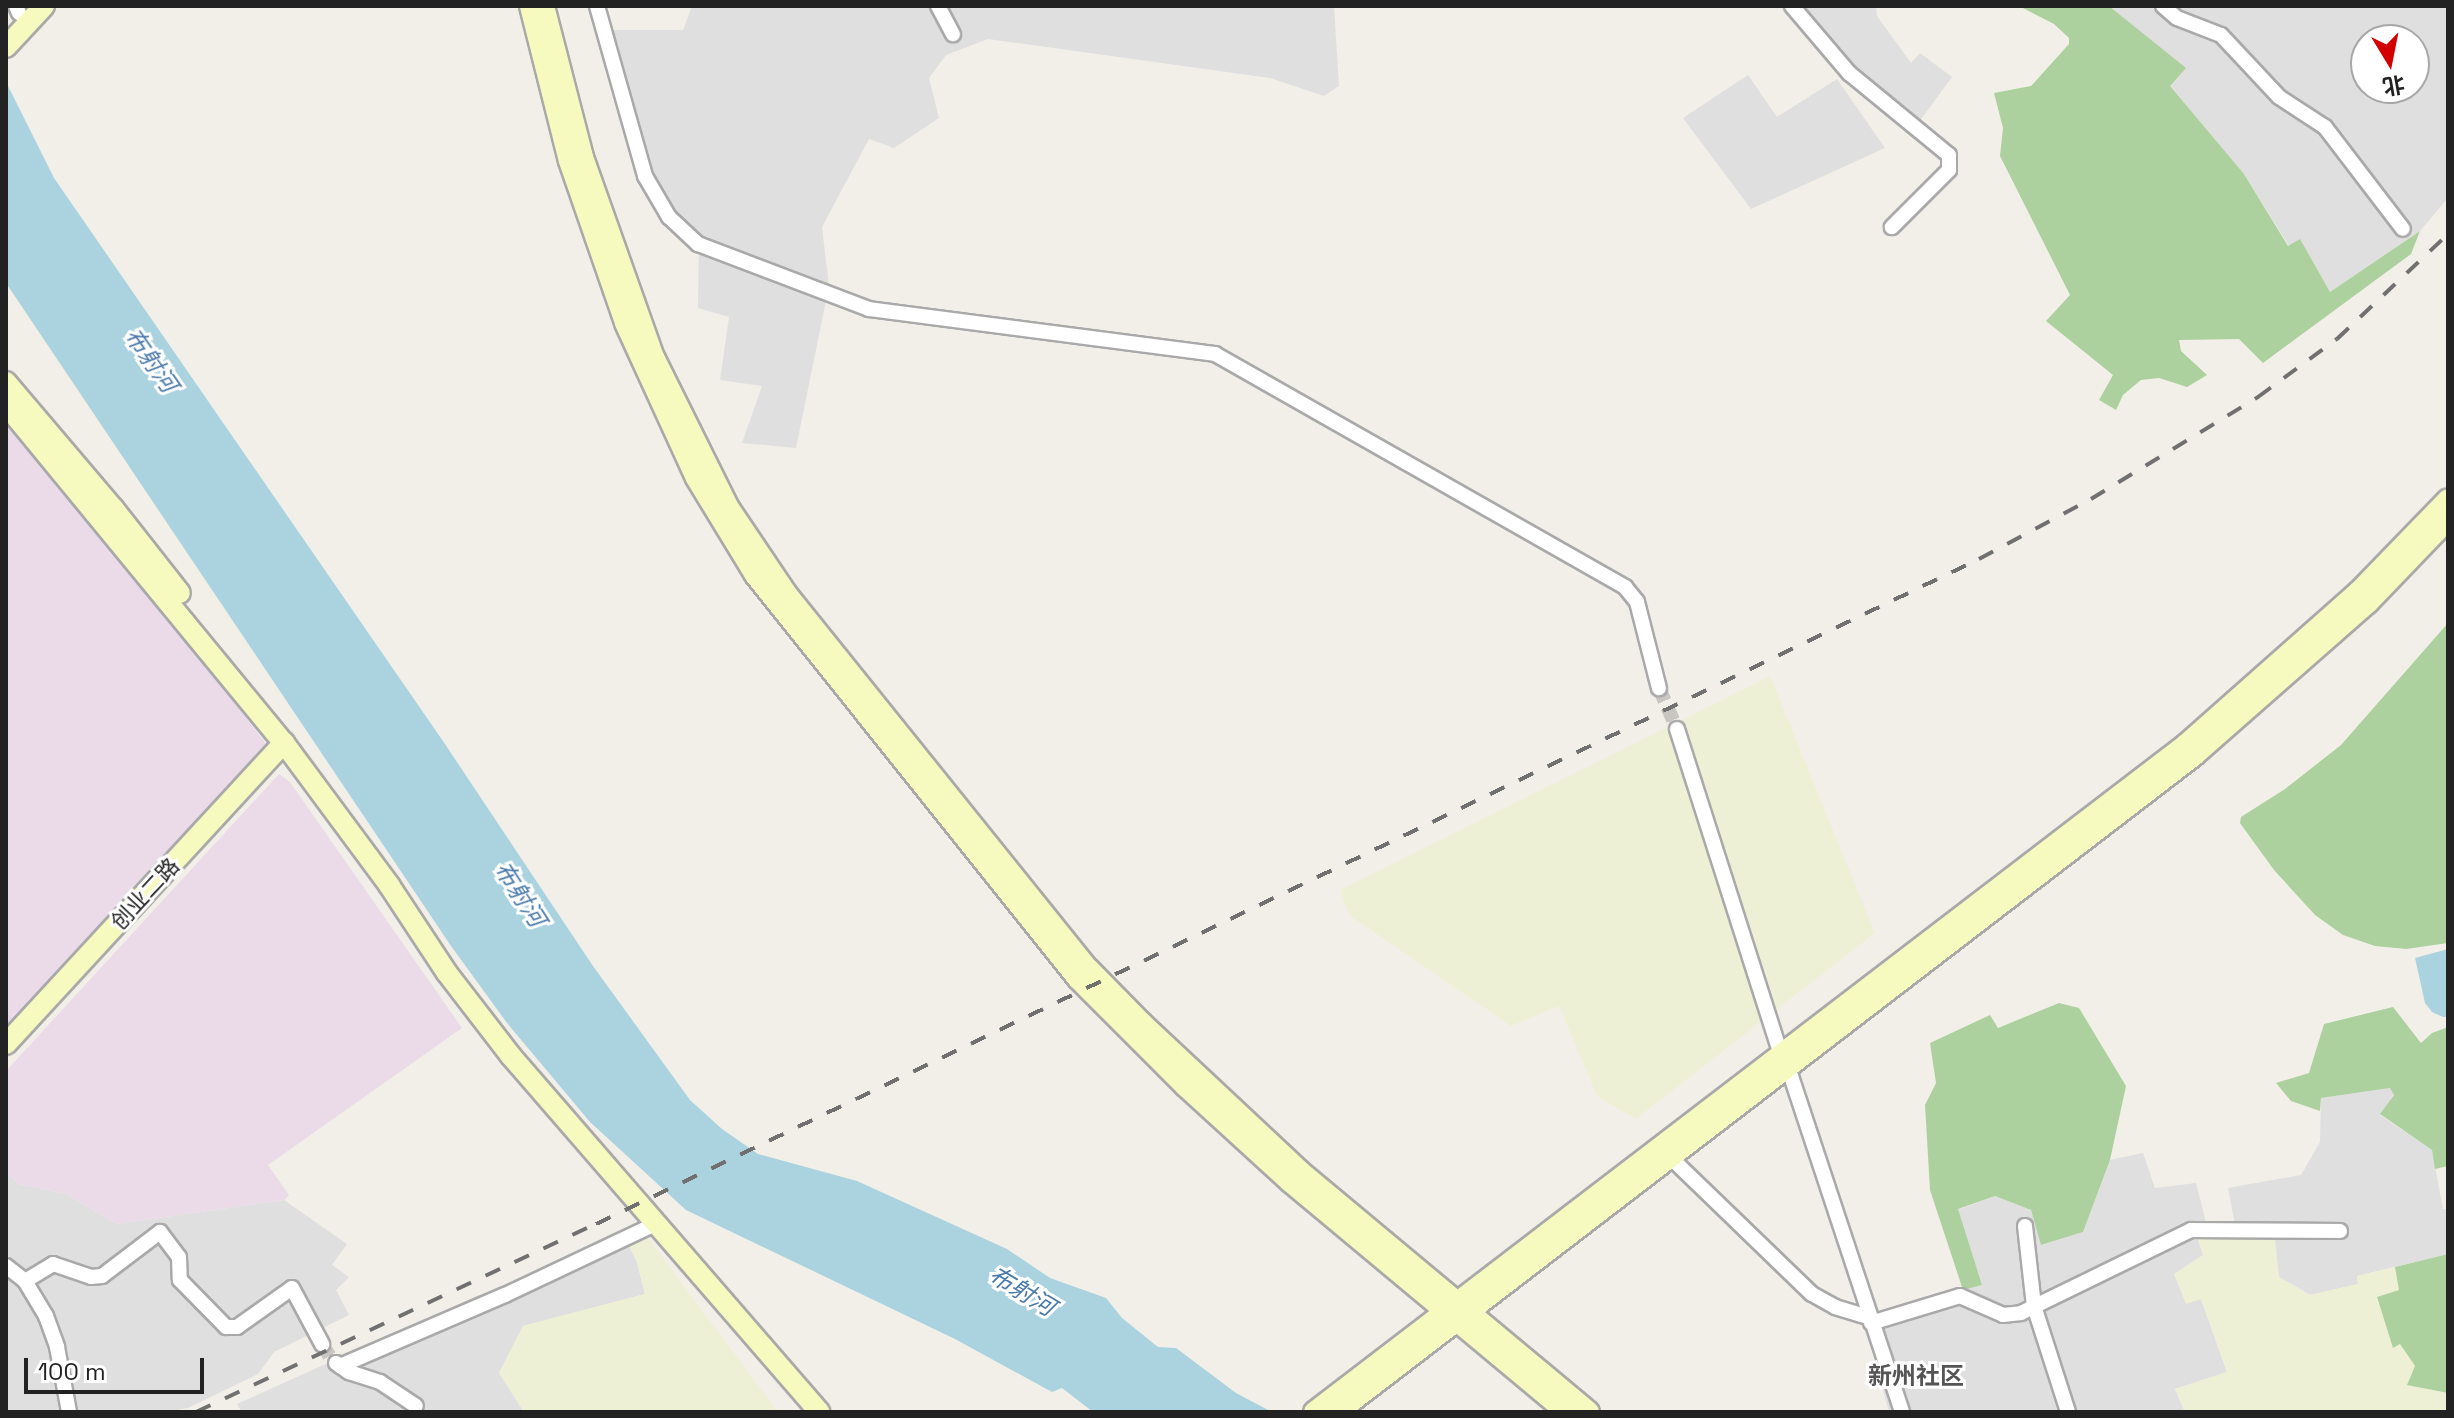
<!DOCTYPE html>
<meta charset="utf-8">
<style>
body{margin:0}
#map{position:relative;width:2454px;height:1418px;overflow:hidden;background:#f2efe9;font-family:"Space Grotesk","Noto Sans SC",sans-serif}
div>[style]{position:absolute}
.residential>*{inset:0;background:#e0dfdf}
.industrial>*{inset:0;background:#ebdbe8}
.farmland>*{inset:0;background:#eef0d5}
.forest>*{inset:0;background:#add19e}
.water>*{inset:0;background:#aad3df}
.street-tunnel>*{height:14px;margin-top:-7px;transform-origin:0;background:repeating-linear-gradient(90deg,#c8c6c1 0 14px,transparent 0 21px)}
.roads{filter:drop-shadow(2px 0 #a9a9a9) drop-shadow(-2px 0 #a9a9a9) drop-shadow(0 2px #a9a9a9) drop-shadow(0 -2px #a9a9a9)}
.street>*{height:14px;margin:-7px;padding:0 7px;transform-origin:7px;border-radius:7px;background:#fff}
.secondary>*{height:20px;margin:-10px;padding:0 10px;transform-origin:10px;border-radius:10px;background:#f7fabf}
.rail>*{height:4px;margin-top:-2px;transform-origin:0;background:repeating-linear-gradient(90deg,#707070 0 16px,transparent 0 32px)}
span{translate:-50% -50%;white-space:nowrap;text-align:center;line-height:1.15;-webkit-text-stroke:6px #fff;paint-order:stroke}
.street-label{font-size:22px;color:#222}
.water-label{font-size:24px;color:#4a7aab;font-style:italic}
.neighbourhood-label{font-size:24px;color:#555;font-weight:700}
.frame{position:absolute;inset:0;border:8px solid #222;pointer-events:none}
.north{position:absolute;left:2350px;top:24px;width:80px;height:80px;box-sizing:border-box;background:#fff;border:2px solid #a7a7a7;border-radius:50%;rotate:170deg;font-size:22px;font-weight:700;line-height:32px;text-align:center;color:#222}
.north::after{content:'';display:block;margin:auto;width:28px;height:36px;background:#d40000;clip-path:polygon(50% 0,100% 100%,50% 72%,0 100%)}
.scale{position:absolute;left:24px;top:1358px;width:180px;height:36px;box-sizing:border-box;border:4px solid #222;border-top:0;padding-left:10px;font-size:24px;line-height:28px;white-space:nowrap;color:#222;-webkit-text-stroke:6px #fff;paint-order:stroke}
</style>
<div id="map">
<div class="residential">
<i style="clip-path:polygon(692px 6px,1334px 6px,1339px 86px,1324px 96px,1270px 78px,988px 39px,946px 55px,929px 78px,939px 118px,894px 148px,869px 139px,822px 227px,829px 286px,796px 448px,742px 443px,762px 386px,720px 380px,729px 317px,698px 308px,699px 239px,677px 220px,658px 190px,611px 30px,683px 30px)"></i>
<i style="clip-path:polygon(1798px 6px,1876px 6px,1877px 16px,1911px 63px,1920px 53px,1952px 77px,1919px 122px,1857px 76px)"></i>
<i style="clip-path:polygon(evenodd,2109px 6px,2448px 6px,2448px 198px,2420px 231px,2330px 292px,2300px 240px,2289px 246px,2244px 174px,2169px 86px,2185px 68px,2109px 6px,2366px 40px,2414px 40px,2414px 88px,2366px 88px,2366px 40px)"></i>
<i style="clip-path:polygon(1748px 75px,1777px 117px,1837px 79px,1885px 148px,1751px 209px,1683px 118px)"></i>
<i style="clip-path:polygon(2390px 1088px,2394px 1094px,2380px 1115px,2432px 1150px,2443px 1209px,2448px 1209px,2448px 1254px,2357px 1276px,2358px 1284px,2310px 1295px,2279px 1277px,2237px 1235px,2228px 1188px,2301px 1175px,2320px 1142px,2321px 1098px)"></i>
<i style="clip-path:polygon(2143px 1153px,2155px 1188px,2196px 1183px,2209px 1234px,2201px 1299px,2227px 1372px,2175px 1389px,2185px 1412px,1889px 1412px,1865px 1325px,1881px 1311px,1982px 1285px,1957px 1210px,1995px 1196px,2031px 1210px,2042px 1245px,2083px 1232px,2110px 1160px)"></i>
<i style="clip-path:polygon(6px 1172px,19px 1184px,66px 1194px,117px 1224px,284px 1200px,347px 1244px,332px 1265px,349px 1277px,336px 1290px,349px 1315px,274px 1352px,258px 1374px,188px 1408px,164px 1412px,77px 1412px,65px 1348px,42px 1293px,29px 1271px,6px 1255px)"></i>
<i style="clip-path:polygon(628px 1244px,637px 1262px,645px 1294px,523px 1326px,499px 1373px,524px 1412px,242px 1412px,237px 1404px,479px 1295px,489px 1305px)"></i>
<i style="clip-path:polygon(6px 1277px,24px 1293px,48px 1340px,62px 1412px,6px 1412px)"></i>
</div>
<div class="industrial">
<i style="clip-path:polygon(6px 426px,94px 520px,270px 749px,6px 1033px)"></i>
<i style="clip-path:polygon(279px 774px,290px 782px,462px 1028px,268px 1165px,289px 1195px,284px 1200px,117px 1224px,66px 1194px,19px 1184px,6px 1172px,6px 1071px)"></i>
</div>
<div class="farmland">
<i style="clip-path:polygon(1770px 676px,1875px 933px,1636px 1119px,1597px 1096px,1559px 1006px,1511px 1026px,1349px 915px,1340px 890px)"></i>
<i style="clip-path:polygon(646px 1235px,778px 1412px,524px 1412px,499px 1373px,523px 1326px,645px 1294px,637px 1262px,628px 1244px)"></i>
<i style="clip-path:polygon(2237px 1235px,2275px 1240px,2279px 1277px,2310px 1295px,2358px 1284px,2357px 1276px,2395px 1267px,2399px 1290px,2378px 1297px,2394px 1348px,2400px 1344px,2415px 1366px,2407px 1385px,2448px 1393px,2448px 1412px,2185px 1412px,2175px 1389px,2227px 1372px,2201px 1299px,2186px 1304px,2174px 1274px,2203px 1255px,2197px 1237px)"></i>
</div>
<div class="forest">
<i style="clip-path:polygon(2019px 6px,2109px 6px,2186px 68px,2170px 86px,2244px 174px,2288px 246px,2300px 239px,2330px 292px,2420px 231px,2411px 254px,2263px 363px,2239px 339px,2179px 340px,2181px 351px,2207px 375px,2187px 387px,2159px 378px,2141px 380px,2123px 395px,2116px 410px,2099px 400px,2113px 375px,2046px 321px,2070px 295px,2000px 156px,2003px 128px,1994px 93px,2031px 86px,2069px 44px,2069px 38px,2054px 24px)"></i>
<i style="clip-path:polygon(2448px 623px,2448px 943px,2406px 949px,2375px 946px,2343px 935px,2315px 915px,2274px 870px,2240px 823px,2241px 817px,2285px 789px,2341px 745px)"></i>
<i style="clip-path:polygon(2059px 1003px,2079px 1008px,2126px 1086px,2110px 1160px,2083px 1232px,2041px 1245px,2031px 1210px,1995px 1196px,1958px 1209px,1982px 1285px,1963px 1290px,1930px 1190px,1925px 1105px,1936px 1083px,1930px 1043px,1990px 1015px,1998px 1028px)"></i>
<i style="clip-path:polygon(2393px 1007px,2421px 1043px,2432px 1033px,2448px 1027px,2448px 1166px,2435px 1169px,2432px 1150px,2380px 1114px,2394px 1095px,2390px 1088px,2321px 1098px,2320px 1111px,2291px 1101px,2276px 1083px,2309px 1073px,2324px 1024px)"></i>
<i style="clip-path:polygon(2448px 1254px,2448px 1393px,2407px 1385px,2415px 1366px,2400px 1344px,2393px 1348px,2377px 1297px,2399px 1290px,2395px 1267px)"></i>
</div>
<div class="water">
<i style="clip-path:polygon(6px 82px,54px 178px,445px 744px,593px 966px,690px 1100px,722px 1129px,758px 1154px,857px 1181px,1007px 1249px,1050px 1278px,1106px 1298px,1122px 1318px,1158px 1347px,1176px 1348px,1236px 1393px,1272px 1412px,1093px 1412px,1062px 1388px,1052px 1392px,955px 1339px,686px 1210px,590px 1122px,507px 1023px,451px 946px,6px 283px)"></i>
<i style="clip-path:polygon(2448px 949px,2448px 1017px,2443px 1017px,2432px 1012px,2425px 1003px,2415px 958px)"></i>
</div>
<div class="street-tunnel">
<i style="left:1659px;top:688px;width:45px;rotate:66.3deg"></i>
<i style="left:322px;top:1344px;width:19px;rotate:58deg"></i>
</div>
<div class="roads">
<div class="street">
<i style="left:16px;top:6px;width:8px;rotate:67deg"></i>
<i style="left:597px;top:6px;width:177px;rotate:74.2deg"></i>
<i style="left:645px;top:176px;width:48px;rotate:59.7deg"></i>
<i style="left:669px;top:217px;width:40px;rotate:43deg"></i>
<i style="left:698px;top:244px;width:183px;rotate:20.8deg"></i>
<i style="left:869px;top:309px;width:349px;rotate:7.4deg"></i>
<i style="left:1215px;top:354px;width:472px;rotate:29.6deg"></i>
<i style="left:1625px;top:587px;width:19px;rotate:51deg"></i>
<i style="left:1637px;top:602px;width:89px;rotate:75.7deg"></i>
<i style="left:938px;top:6px;width:32px;rotate:62deg"></i>
<i style="left:1792px;top:6px;width:88px;rotate:49.6deg"></i>
<i style="left:1849px;top:73px;width:129px;rotate:39.4deg"></i>
<i style="left:1949px;top:155px;width:15px;rotate:90deg"></i>
<i style="left:1949px;top:170px;width:81px;rotate:135deg"></i>
<i style="left:2163px;top:6px;width:18px;rotate:41deg"></i>
<i style="left:2177px;top:18px;width:47px;rotate:21.1deg"></i>
<i style="left:2221px;top:35px;width:85px;rotate:46.9deg"></i>
<i style="left:2279px;top:97px;width:55px;rotate:33.1deg"></i>
<i style="left:2325px;top:127px;width:128px;rotate:52.6deg"></i>
<i style="left:1677px;top:729px;width:341px;rotate:72.3deg"></i>
<i style="left:1788px;top:1067px;width:363px;rotate:71.7deg"></i>
<i style="left:1670px;top:1157px;width:197px;rotate:44deg"></i>
<i style="left:1812px;top:1294px;width:26px;rotate:29deg"></i>
<i style="left:1835px;top:1307px;width:37px;rotate:17deg"></i>
<i style="left:2025px;top:1226px;width:81px;rotate:83.6deg"></i>
<i style="left:2034px;top:1306px;width:111px;rotate:72.2deg"></i>
<i style="left:6px;top:1266px;width:24px;rotate:38deg"></i>
<i style="left:25px;top:1281px;width:41px;rotate:59deg"></i>
<i style="left:46px;top:1316px;width:33px;rotate:70deg"></i>
<i style="left:57px;top:1347px;width:66px;rotate:79.5deg"></i>
<i style="left:25px;top:1281px;width:33px;rotate:-31deg"></i>
<i style="left:53px;top:1264px;width:40px;rotate:18.9deg"></i>
<i style="left:91px;top:1277px;width:11px;rotate:-5deg"></i>
<i style="left:102px;top:1276px;width:73px;rotate:-37.2deg"></i>
<i style="left:160px;top:1232px;width:31px;rotate:53deg"></i>
<i style="left:179px;top:1257px;width:23px;rotate:88deg"></i>
<i style="left:180px;top:1280px;width:66px;rotate:45.6deg"></i>
<i style="left:226px;top:1327px;width:11px"></i>
<i style="left:237px;top:1327px;width:67px;rotate:-35.3deg"></i>
<i style="left:292px;top:1288px;width:64px;rotate:61.8deg"></i>
<i style="left:1871px;top:1323px;width:93px;rotate:-16.9deg"></i>
<i style="left:1960px;top:1296px;width:47px;rotate:23.8deg"></i>
<i style="left:2003px;top:1315px;width:18px;rotate:-6deg"></i>
<i style="left:2021px;top:1313px;width:189px;rotate:-26deg"></i>
<i style="left:2191px;top:1230px;width:149px;rotate:0.4deg"></i>
<i style="left:336px;top:1363px;width:16px;rotate:35deg"></i>
<i style="left:349px;top:1372px;width:33px;rotate:18deg"></i>
<i style="left:380px;top:1382px;width:43px;rotate:33.7deg"></i>
<i style="left:340px;top:1366px;width:180px;rotate:-23.3deg"></i>
<i style="left:505px;top:1295px;width:168px;rotate:-25.3deg"></i>
</div>
<div class="secondary">
<i style="left:530px;top:6px;width:160px;rotate:75.9deg"></i>
<i style="left:569px;top:161px;width:171px;rotate:70.9deg"></i>
<i style="left:625px;top:323px;width:170px;rotate:65.4deg"></i>
<i style="left:696px;top:478px;width:114px;rotate:58.7deg"></i>
<i style="left:755px;top:575px;width:517px;rotate:51.36deg"></i>
<i style="left:1078px;top:979px;width:151px;rotate:45deg"></i>
<i style="left:1185px;top:1086px;width:142px;rotate:42.4deg"></i>
<i style="left:1290px;top:1182px;width:359px;rotate:39.8deg"></i>
<i style="left:544px;top:6px;width:156px;rotate:75.5deg"></i>
<i style="left:583px;top:157px;width:212px;rotate:70.5deg"></i>
<i style="left:654px;top:357px;width:169px;rotate:63.6deg"></i>
<i style="left:729px;top:508px;width:104px;rotate:56deg"></i>
<i style="left:787px;top:594px;width:481px;rotate:51.2deg"></i>
<i style="left:1089px;top:969px;width:76px;rotate:45.5deg"></i>
<i style="left:1142px;top:1023px;width:216px;rotate:43.1deg"></i>
<i style="left:1300px;top:1171px;width:376px;rotate:39.8deg"></i>
<i style="left:6px;top:47px;width:56px;rotate:-47.2deg"></i>
<i style="left:6px;top:382px;width:165px;rotate:49.7deg"></i>
<i style="left:113px;top:508px;width:108px;rotate:51.8deg"></i>
<i style="left:6px;top:405px;width:438px;rotate:50.6deg"></i>
<i style="left:284px;top:743px;width:177px;rotate:53.5deg"></i>
<i style="left:389px;top:885px;width:105px;rotate:56.6deg"></i>
<i style="left:447px;top:973px;width:105px;rotate:52.4deg"></i>
<i style="left:511px;top:1056px;width:471px;rotate:49.1deg"></i>
<i style="left:6px;top:1044px;width:410px;rotate:-47.3deg"></i>
<i style="left:1314px;top:1412px;width:1098px;rotate:-37.45deg"></i>
<i style="left:2186px;top:744px;width:230px;rotate:-41.5deg"></i>
<i style="left:2358px;top:592px;width:129px;rotate:-45.9deg"></i>
<i style="left:1338px;top:1412px;width:1080px;rotate:-37.47deg"></i>
<i style="left:2195px;top:755px;width:230px;rotate:-41.3deg"></i>
<i style="left:2368px;top:603px;width:115px;rotate:-46.1deg"></i>
</div>
</div>
<div class="rail">
<i style="left:196px;top:1412px;width:442px;rotate:-25.2deg"></i>
<i style="left:596px;top:1224px;width:1535px;rotate:-25.68deg"></i>
<i style="left:1979px;top:559px;width:127px;rotate:-28.2deg"></i>
<i style="left:2091px;top:499px;width:196px;rotate:-31.4deg"></i>
<i style="left:2258px;top:397px;width:98px;rotate:-36.3deg"></i>
<i style="left:2337px;top:339px;width:153px;rotate:-43.4deg"></i>
</div>
<div class="street-label">
<span style="left:145px;top:894px;rotate:-47deg">创业二路</span>
</div>
<div class="water-label">
<span style="left:151px;top:360px;rotate:55deg">布射河</span>
<span style="left:520px;top:894px;rotate:57deg">布射河</span>
<span style="left:1022px;top:1291px;rotate:31deg">布射河</span>
</div>
<div class="neighbourhood-label">
<span style="left:1916px;top:1376px">新州社区</span>
</div>
<div class="frame"></div>
<div class="north">北</div>
<div class="scale">100 m</div>
</div>
